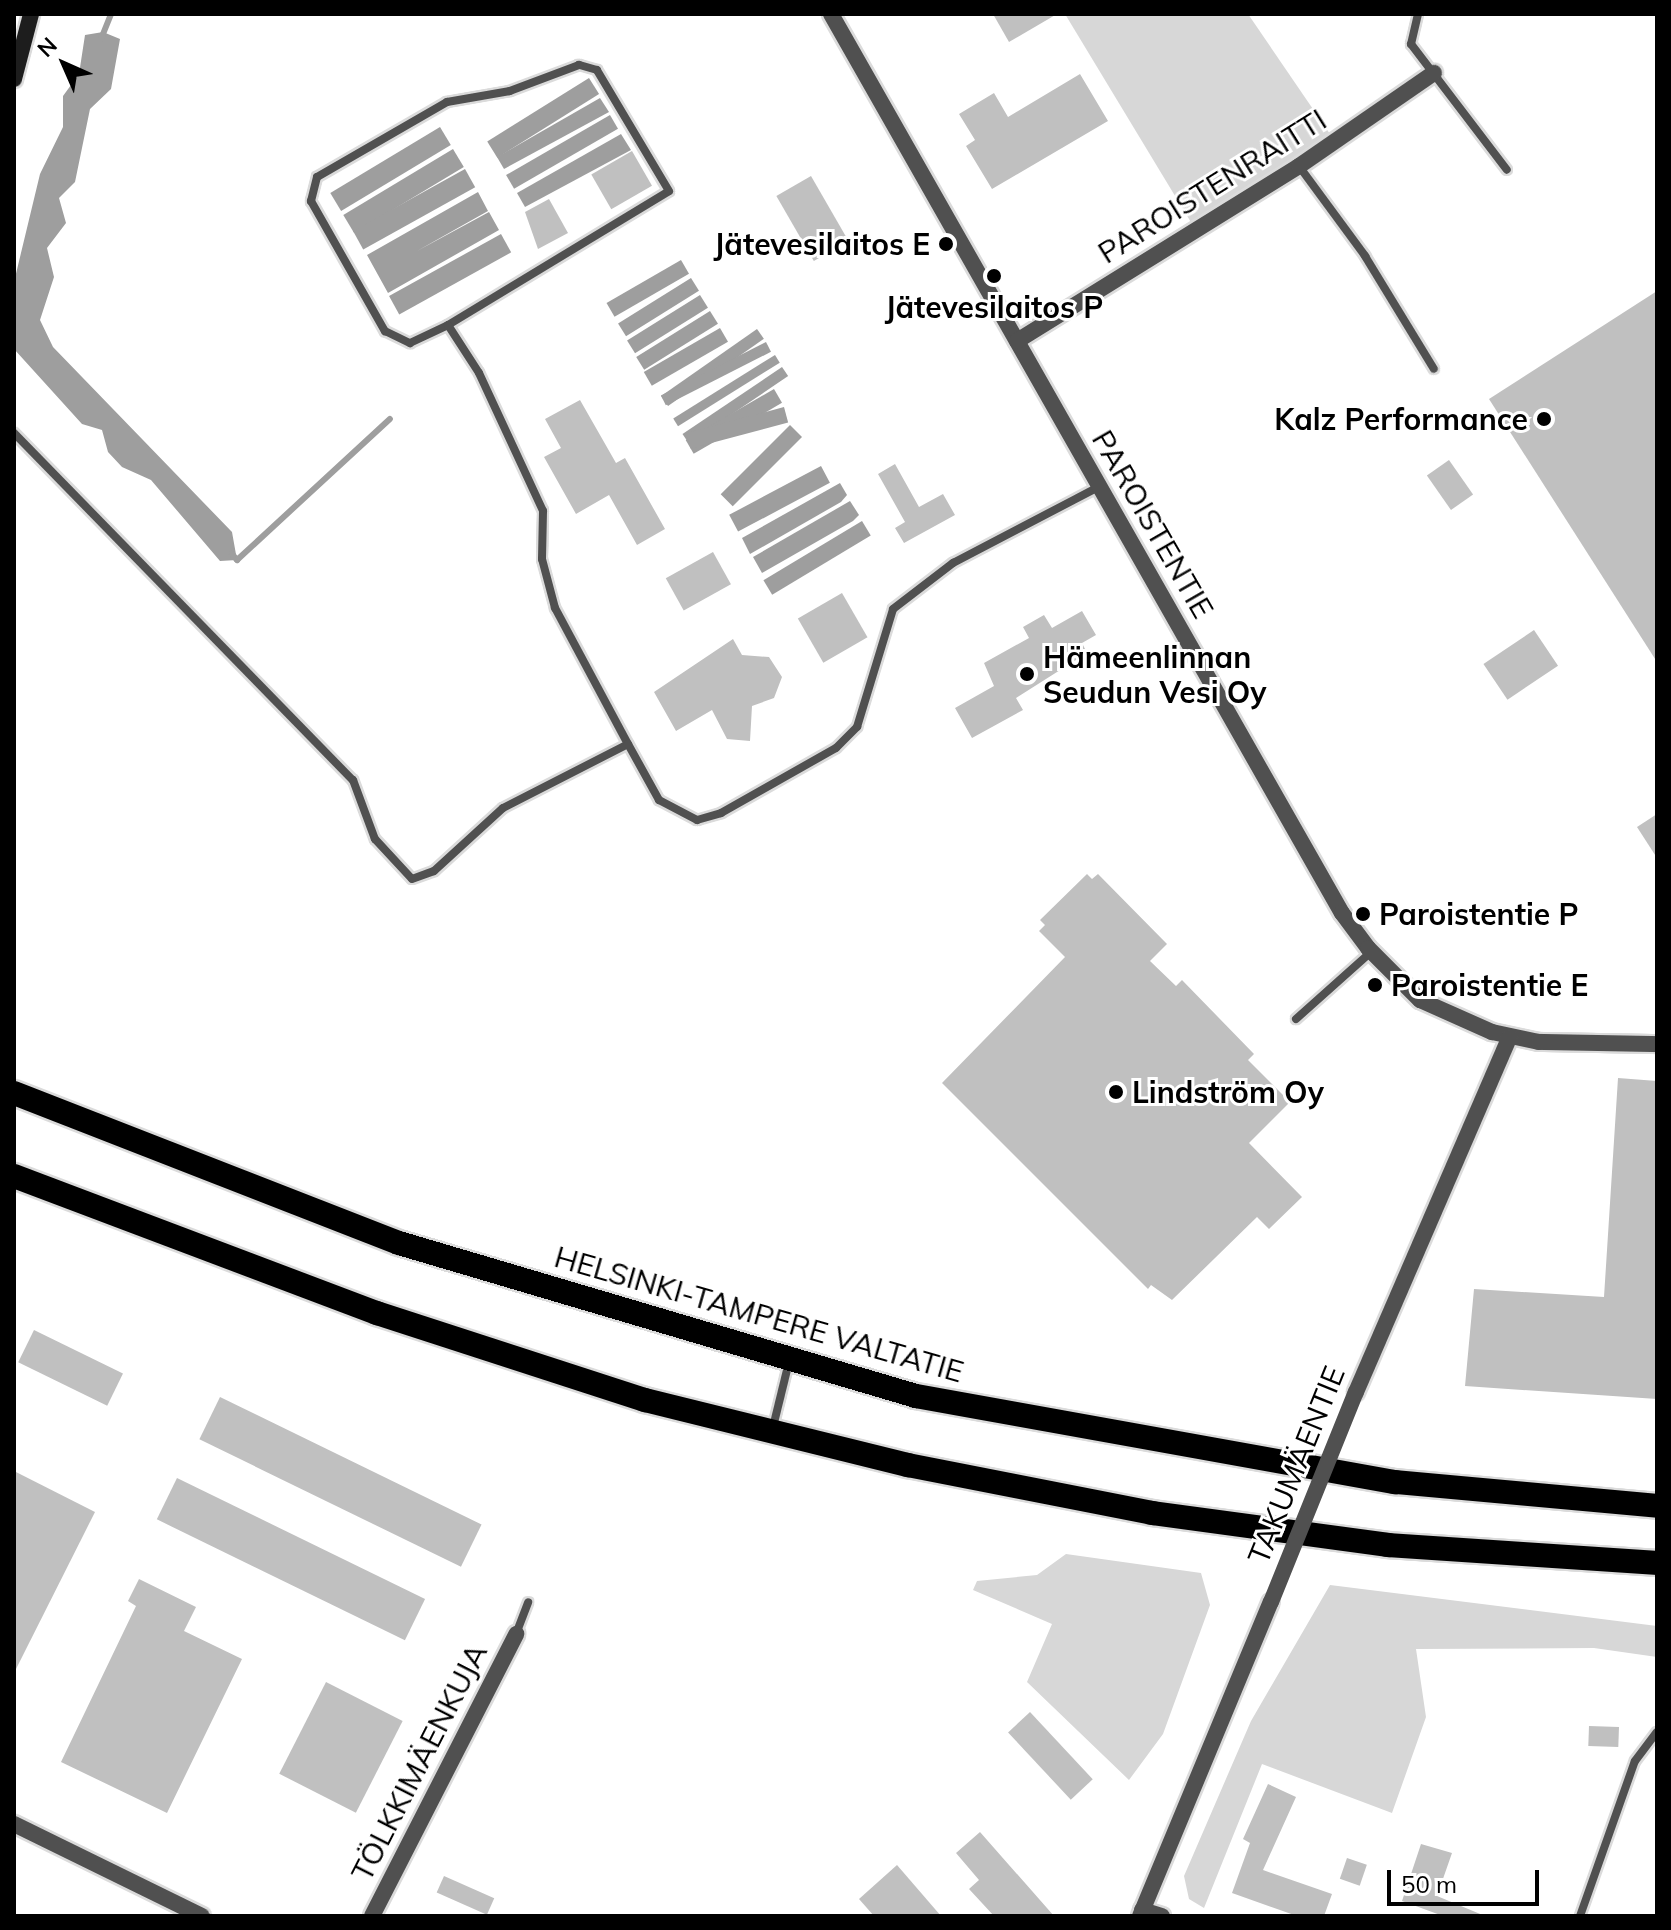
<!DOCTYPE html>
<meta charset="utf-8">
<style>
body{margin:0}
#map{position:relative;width:1671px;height:1930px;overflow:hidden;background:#fff;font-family:Mulish,sans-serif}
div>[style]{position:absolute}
.green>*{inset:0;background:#d7d7d7}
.water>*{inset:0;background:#9e9e9e;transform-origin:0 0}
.stream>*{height:6px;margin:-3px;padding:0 3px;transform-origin:3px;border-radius:3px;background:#9e9e9e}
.building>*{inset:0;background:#c0c0c0;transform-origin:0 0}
.roads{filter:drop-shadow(2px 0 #dbdbdb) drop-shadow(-2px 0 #dbdbdb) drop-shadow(0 2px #dbdbdb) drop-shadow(0 -2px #dbdbdb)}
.service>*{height:8px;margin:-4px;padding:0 4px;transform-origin:4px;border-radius:4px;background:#505050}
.minor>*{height:16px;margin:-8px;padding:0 8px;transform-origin:8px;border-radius:8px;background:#505050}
.secondary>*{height:16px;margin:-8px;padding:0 8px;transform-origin:8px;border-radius:8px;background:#1d1d1d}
.motorway>*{height:24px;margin:-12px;padding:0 12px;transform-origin:12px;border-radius:12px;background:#000}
.minor-bridge>*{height:16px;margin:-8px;padding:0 8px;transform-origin:8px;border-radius:8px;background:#505050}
.dots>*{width:22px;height:22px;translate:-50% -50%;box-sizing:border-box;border:4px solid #fff;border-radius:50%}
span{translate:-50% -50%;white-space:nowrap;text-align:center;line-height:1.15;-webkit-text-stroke:6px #fff;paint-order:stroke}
.street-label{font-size:30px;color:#000}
.poi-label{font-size:30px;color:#000;font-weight:700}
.right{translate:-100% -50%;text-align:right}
.left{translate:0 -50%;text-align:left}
.frame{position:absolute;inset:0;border:16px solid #000;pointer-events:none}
.north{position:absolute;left:24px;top:24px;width:80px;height:80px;-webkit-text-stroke:6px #fff;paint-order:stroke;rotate:315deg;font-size:22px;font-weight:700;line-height:32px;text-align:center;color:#000}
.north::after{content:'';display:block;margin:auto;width:28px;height:36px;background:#000;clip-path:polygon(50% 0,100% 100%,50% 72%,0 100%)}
.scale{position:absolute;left:1387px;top:1870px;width:152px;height:36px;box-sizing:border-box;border:4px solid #000;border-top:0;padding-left:10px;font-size:24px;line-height:28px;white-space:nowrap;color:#000;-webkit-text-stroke:6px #fff;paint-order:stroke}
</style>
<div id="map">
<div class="green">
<i style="clip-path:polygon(1065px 14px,1248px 14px,1330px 134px,1192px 224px)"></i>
<i style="clip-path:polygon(1066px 1554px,1201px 1573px,1210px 1605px,1163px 1734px,1129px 1780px,1027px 1682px,1052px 1624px,973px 1590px,977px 1581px,1037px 1575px)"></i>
<i style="clip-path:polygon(1330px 1585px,1657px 1626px,1657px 1657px,1594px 1648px,1416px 1649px,1426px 1717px,1392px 1813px,1262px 1764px,1204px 1908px,1189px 1899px,1184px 1876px,1251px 1721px)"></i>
</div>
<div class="water">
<i style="clip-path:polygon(103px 32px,120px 39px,111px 89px,90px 109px,75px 182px,59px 198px,66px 223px,47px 248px,54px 277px,40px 320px,53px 347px,232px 532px,237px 560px,220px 561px,151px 480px,122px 467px,108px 452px,102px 430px,82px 424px,14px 349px,14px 282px,40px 174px,63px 127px,63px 96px,79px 74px,85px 35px)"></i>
<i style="left:589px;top:78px;width:19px;height:120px;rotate:58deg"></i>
<i style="clip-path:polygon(600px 98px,609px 112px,504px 169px,497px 157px)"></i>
<i style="left:610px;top:115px;width:16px;height:120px;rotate:60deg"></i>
<i style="left:440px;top:127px;width:21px;height:128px;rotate:59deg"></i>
<i style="clip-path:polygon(621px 134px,631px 150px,525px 207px,517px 193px)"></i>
<i style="left:453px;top:149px;width:21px;height:128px;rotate:59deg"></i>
<i style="left:465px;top:169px;width:21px;height:128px;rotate:61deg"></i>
<i style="clip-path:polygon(478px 192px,488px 211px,417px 251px,489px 212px,499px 230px,388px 293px,367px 255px)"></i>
<i style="left:501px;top:234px;width:21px;height:128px;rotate:61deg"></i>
<i style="left:681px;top:260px;width:16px;height:86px;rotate:60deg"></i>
<i style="left:691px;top:278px;width:15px;height:86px;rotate:58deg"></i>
<i style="left:700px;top:295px;width:15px;height:86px;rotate:58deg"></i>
<i style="left:710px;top:311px;width:15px;height:87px;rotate:58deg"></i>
<i style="left:720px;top:328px;width:16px;height:88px;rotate:60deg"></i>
<i style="left:757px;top:329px;width:12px;height:117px;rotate:55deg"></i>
<i style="left:766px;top:342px;width:11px;height:118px;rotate:63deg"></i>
<i style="left:775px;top:355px;width:9px;height:120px;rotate:58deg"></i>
<i style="left:782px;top:367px;width:11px;height:120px;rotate:56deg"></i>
<i style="left:774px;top:389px;width:16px;height:102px;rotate:60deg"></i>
<i style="left:784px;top:407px;width:16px;height:101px;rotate:75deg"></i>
<i style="left:790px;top:425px;width:17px;height:98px;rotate:45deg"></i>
<i style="left:821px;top:466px;width:19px;height:104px;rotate:62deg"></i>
<i style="clip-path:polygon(840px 483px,847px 495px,841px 502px,750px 554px,742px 538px)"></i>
<i style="clip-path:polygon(850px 501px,859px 515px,853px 521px,762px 573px,753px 557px)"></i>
<i style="left:862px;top:521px;width:17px;height:115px;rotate:59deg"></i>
</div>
<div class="stream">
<i style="left:101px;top:39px;width:27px;rotate:-68deg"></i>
<i style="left:232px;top:554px;width:8px;rotate:50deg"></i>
<i style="left:237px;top:560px;width:208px;rotate:-42.7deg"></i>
</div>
<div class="building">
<i style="clip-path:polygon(993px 14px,1057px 14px,1009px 42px)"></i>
<i style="clip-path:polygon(1080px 74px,1108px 121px,992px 189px,966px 146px,975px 140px,959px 114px,994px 93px,1008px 117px)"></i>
<i style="left:632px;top:151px;width:40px;height:47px;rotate:60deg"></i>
<i style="left:811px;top:176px;width:75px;height:40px;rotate:60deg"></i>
<i style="clip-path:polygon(549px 199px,568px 233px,538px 249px,525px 212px)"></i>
<i style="clip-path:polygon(1657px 291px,1657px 662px,1489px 399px)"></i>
<i style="clip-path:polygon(580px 400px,616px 463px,625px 458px,665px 529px,637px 545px,609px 495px,576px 514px,544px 457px,561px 448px,545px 419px)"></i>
<i style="left:1449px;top:460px;width:42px;height:27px;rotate:55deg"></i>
<i style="clip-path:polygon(895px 464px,919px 507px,943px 494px,955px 515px,904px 543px,895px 528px,905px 522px,878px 474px)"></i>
<i style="left:713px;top:552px;width:37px;height:54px;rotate:61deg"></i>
<i style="left:842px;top:593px;width:51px;height:51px;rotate:60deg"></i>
<i style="clip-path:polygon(1082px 611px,1096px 635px,1082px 643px,1087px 653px,1016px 698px,1023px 710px,972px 738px,955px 708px,994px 686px,984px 663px,1029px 638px,1023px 627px,1044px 615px,1052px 628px)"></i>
<i style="left:1534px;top:630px;width:43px;height:61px;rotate:56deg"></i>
<i style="clip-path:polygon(733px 639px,742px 655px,769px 657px,782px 677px,774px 698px,752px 706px,750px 741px,727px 739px,712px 710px,676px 731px,654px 692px)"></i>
<i style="clip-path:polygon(1657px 814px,1657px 858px,1637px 827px)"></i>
<i style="clip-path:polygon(1087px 874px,1092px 879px,1098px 874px,1167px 944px,1150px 961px,1176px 986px,1182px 980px,1254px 1054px,1248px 1060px,1290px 1102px,1249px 1143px,1302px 1197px,1269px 1229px,1257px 1217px,1172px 1300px,1151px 1285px,1148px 1289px,942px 1083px,1065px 957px,1039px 931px,1045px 925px,1040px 920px)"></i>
<i style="clip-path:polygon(1618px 1078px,1657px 1081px,1657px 1399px,1465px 1386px,1474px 1289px,1604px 1297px)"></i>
<i style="left:34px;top:1330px;width:99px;height:36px;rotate:26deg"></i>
<i style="left:220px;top:1397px;width:291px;height:47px;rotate:26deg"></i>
<i style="clip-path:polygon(14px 1471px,95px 1512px,14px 1673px)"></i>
<i style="left:177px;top:1478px;width:276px;height:46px;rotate:26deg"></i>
<i style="clip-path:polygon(139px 1579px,196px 1607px,184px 1631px,242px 1659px,167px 1813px,61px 1762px,136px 1606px,128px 1601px)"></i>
<i style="left:326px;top:1682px;width:86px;height:103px;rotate:27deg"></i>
<i style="left:1030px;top:1712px;width:92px;height:30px;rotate:47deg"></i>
<i style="left:1589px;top:1726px;width:30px;height:20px;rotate:2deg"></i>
<i style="clip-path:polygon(1268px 1784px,1296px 1797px,1263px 1870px,1332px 1894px,1324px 1916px,1297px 1916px,1232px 1893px,1250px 1843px,1243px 1839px)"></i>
<i style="clip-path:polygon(980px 1832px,1054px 1916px,994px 1916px,969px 1889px,979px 1880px,956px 1853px)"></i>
<i style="clip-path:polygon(1421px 1844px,1452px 1853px,1437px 1896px,1485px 1916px,1443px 1916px,1402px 1901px)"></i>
<i style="left:1347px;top:1858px;width:21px;height:22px;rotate:19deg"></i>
<i style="clip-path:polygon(897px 1865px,941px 1916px,874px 1916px,859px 1899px)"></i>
<i style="left:444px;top:1876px;width:55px;height:18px;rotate:24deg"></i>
</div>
<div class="roads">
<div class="service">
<i style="left:1418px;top:14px;width:31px;rotate:103deg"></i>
<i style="left:1411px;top:44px;width:158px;rotate:52.7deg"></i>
<i style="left:1299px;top:166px;width:112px;rotate:53.7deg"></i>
<i style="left:1365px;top:256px;width:132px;rotate:58.6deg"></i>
<i style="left:448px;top:325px;width:258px;rotate:-31.2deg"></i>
<i style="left:669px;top:191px;width:141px;rotate:-120.8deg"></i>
<i style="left:597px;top:70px;width:19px;rotate:-164deg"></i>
<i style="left:579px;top:65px;width:74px;rotate:159.4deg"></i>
<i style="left:510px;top:91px;width:64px;rotate:170.1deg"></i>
<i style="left:447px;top:102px;width:150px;rotate:150deg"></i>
<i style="left:317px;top:177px;width:25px;rotate:104deg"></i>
<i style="left:311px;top:201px;width:150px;rotate:60.4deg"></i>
<i style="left:385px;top:331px;width:28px;rotate:26deg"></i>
<i style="left:410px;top:343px;width:42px;rotate:-25.3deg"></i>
<i style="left:448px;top:325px;width:57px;rotate:57.1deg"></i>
<i style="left:479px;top:373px;width:152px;rotate:65.1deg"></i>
<i style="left:543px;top:511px;width:48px;rotate:91.2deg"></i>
<i style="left:542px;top:559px;width:51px;rotate:75.1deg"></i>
<i style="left:555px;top:608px;width:154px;rotate:61.8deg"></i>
<i style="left:14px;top:433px;width:485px;rotate:45.7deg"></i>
<i style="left:353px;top:780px;width:63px;rotate:69.6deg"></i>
<i style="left:375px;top:839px;width:54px;rotate:47.2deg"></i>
<i style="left:412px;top:879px;width:23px;rotate:-20deg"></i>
<i style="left:434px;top:871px;width:93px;rotate:-42.4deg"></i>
<i style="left:503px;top:808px;width:140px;rotate:-27.1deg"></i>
<i style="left:628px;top:744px;width:64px;rotate:61deg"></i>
<i style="left:659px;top:800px;width:43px;rotate:27.8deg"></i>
<i style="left:697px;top:820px;width:25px;rotate:-16deg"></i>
<i style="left:721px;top:813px;width:132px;rotate:-29.5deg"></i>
<i style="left:836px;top:748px;width:30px;rotate:-45deg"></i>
<i style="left:857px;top:727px;width:123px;rotate:-73deg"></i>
<i style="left:893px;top:609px;width:76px;rotate:-37.5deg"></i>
<i style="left:953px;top:563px;width:166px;rotate:-27.6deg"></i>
<i style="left:1296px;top:1019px;width:101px;rotate:-41.8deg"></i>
<i style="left:773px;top:1427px;width:67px;rotate:-76.2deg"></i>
<i style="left:516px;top:1634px;width:34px;rotate:-69deg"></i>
<i style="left:1580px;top:1916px;width:164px;rotate:-70.5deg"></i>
<i style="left:1635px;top:1761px;width:36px;rotate:-53deg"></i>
</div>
<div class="minor">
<i style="left:831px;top:14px;width:1034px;rotate:60.39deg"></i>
<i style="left:1342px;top:913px;width:44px;rotate:53.4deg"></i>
<i style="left:1368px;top:948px;width:74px;rotate:45deg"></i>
<i style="left:1420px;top:1000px;width:79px;rotate:24deg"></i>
<i style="left:1492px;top:1032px;width:48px;rotate:12deg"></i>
<i style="left:1539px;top:1042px;width:118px;rotate:1deg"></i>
<i style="left:1017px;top:341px;width:332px;rotate:-31.8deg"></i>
<i style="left:1299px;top:166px;width:164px;rotate:-34.6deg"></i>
<i style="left:1356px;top:1392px;width:386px;rotate:-66.6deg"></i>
<i style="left:14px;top:1824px;width:209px;rotate:26.1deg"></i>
<i style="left:1142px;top:1910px;width:21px;rotate:17deg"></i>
<i style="left:372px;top:1916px;width:317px;rotate:-62.9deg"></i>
<i style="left:1140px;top:1916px;width:340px;rotate:-67.4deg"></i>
</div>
<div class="secondary">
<i style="left:14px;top:79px;width:67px;rotate:-75.3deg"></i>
</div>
<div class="motorway">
<i style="left:14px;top:1093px;width:413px;rotate:21.3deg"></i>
<i style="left:399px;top:1243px;width:539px;rotate:16.49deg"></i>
<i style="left:916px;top:1396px;width:487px;rotate:10.2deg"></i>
<i style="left:1395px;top:1482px;width:263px;rotate:5.2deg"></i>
<i style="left:14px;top:1176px;width:388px;rotate:20.7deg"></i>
<i style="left:377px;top:1313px;width:282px;rotate:18deg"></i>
<i style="left:645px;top:1400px;width:271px;rotate:13.9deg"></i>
<i style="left:908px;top:1465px;width:249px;rotate:11.1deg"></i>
<i style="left:1152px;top:1513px;width:238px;rotate:7.7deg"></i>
<i style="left:1388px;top:1545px;width:270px;rotate:3.8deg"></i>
</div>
</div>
<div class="minor-bridge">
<i style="left:1271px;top:1602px;width:227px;rotate:-68deg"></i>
</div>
<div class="dots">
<i style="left:946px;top:244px;background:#000"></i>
<i style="left:994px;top:276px;background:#000"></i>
<i style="left:1544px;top:419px;background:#000"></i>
<i style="left:1027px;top:674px;background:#000"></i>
<i style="left:1363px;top:914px;background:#000"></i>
<i style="left:1375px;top:985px;background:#000"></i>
<i style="left:1116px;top:1092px;background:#000"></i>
</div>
<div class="street-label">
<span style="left:1212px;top:186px;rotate:-32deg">PAROISTENRAITTI</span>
<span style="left:1153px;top:524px;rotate:60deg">PAROISTENTIE</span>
<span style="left:759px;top:1314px;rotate:16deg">HELSINKI-TAMPERE VALTATIE</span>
<span style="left:1296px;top:1465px;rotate:-68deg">TAKUMÄENTIE</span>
<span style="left:419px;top:1762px;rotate:-63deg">TÖLKKIMÄENKUJA</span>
</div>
<div class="poi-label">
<span class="right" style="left:930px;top:244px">Jätevesilaitos E</span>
<span style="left:994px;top:307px">Jätevesilaitos P</span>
<span class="right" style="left:1528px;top:419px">Kalz Performance</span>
<span class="left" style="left:1043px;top:674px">Hämeenlinnan<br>Seudun Vesi Oy</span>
<span class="left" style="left:1379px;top:914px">Paroistentie P</span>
<span class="left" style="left:1391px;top:985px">Paroistentie E</span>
<span class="left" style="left:1132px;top:1092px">Lindström Oy</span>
</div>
<div class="frame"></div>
<div class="north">N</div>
<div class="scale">50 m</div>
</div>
